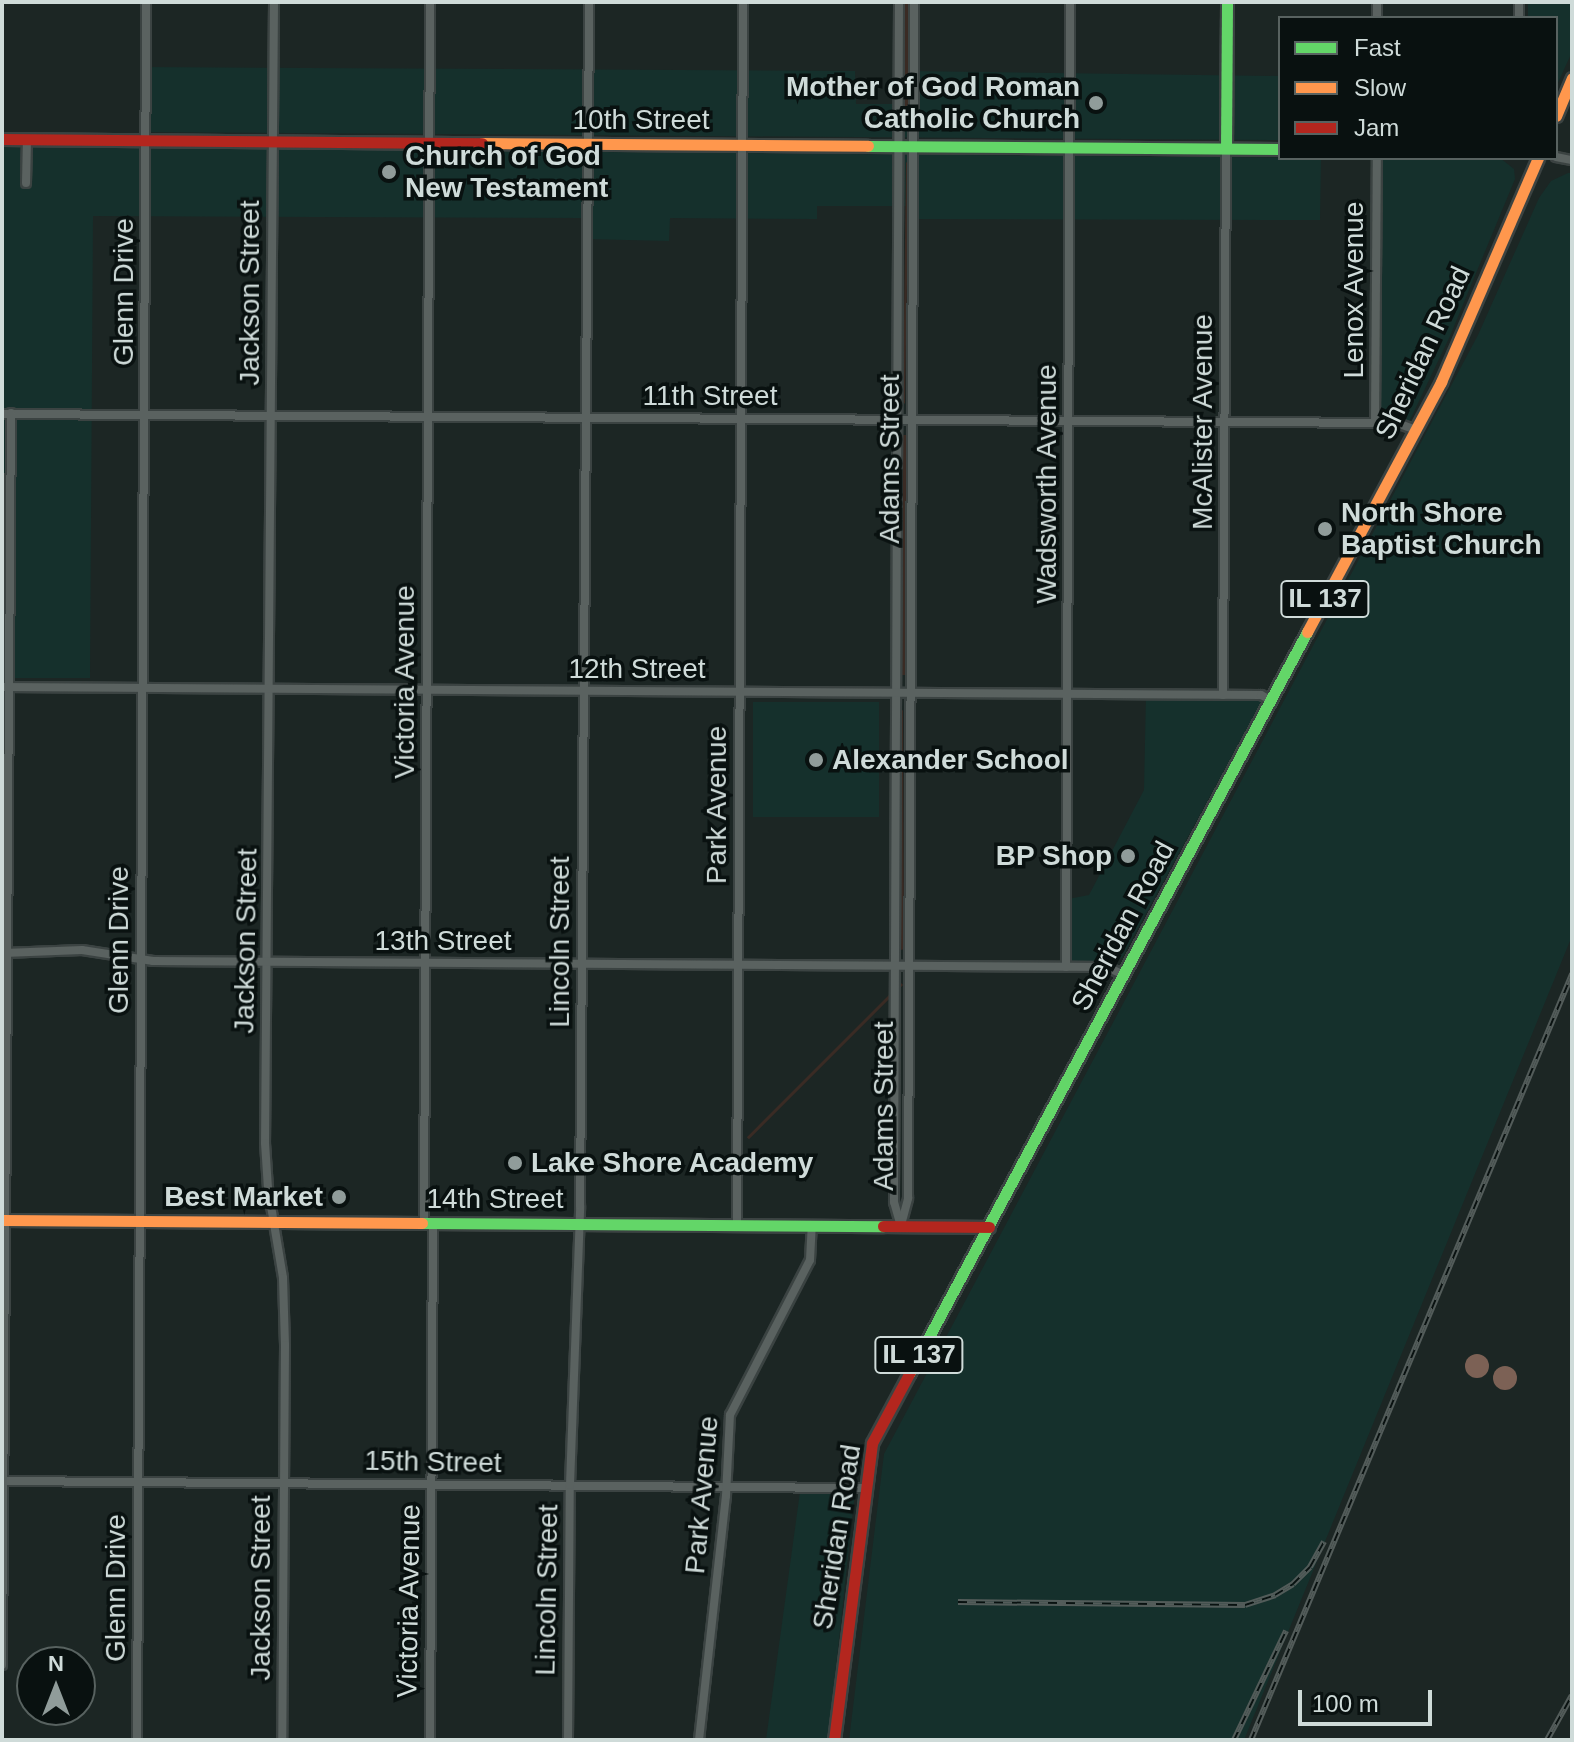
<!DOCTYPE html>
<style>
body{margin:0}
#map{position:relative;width:1574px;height:1742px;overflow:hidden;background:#1c2624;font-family:Arial,sans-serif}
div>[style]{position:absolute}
.built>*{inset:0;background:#15302c;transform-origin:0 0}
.green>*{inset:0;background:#3a2b24;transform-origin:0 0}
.water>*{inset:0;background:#7c6155}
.round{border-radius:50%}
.roads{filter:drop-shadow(2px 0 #3b4342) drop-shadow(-2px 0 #3b4342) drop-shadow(0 2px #3b4342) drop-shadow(0 -2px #3b4342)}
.street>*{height:8px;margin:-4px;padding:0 4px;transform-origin:4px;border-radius:4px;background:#5a6260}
.fast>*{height:11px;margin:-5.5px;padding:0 5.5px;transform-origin:5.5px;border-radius:5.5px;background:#63d668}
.slow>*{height:11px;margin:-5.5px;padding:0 5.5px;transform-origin:5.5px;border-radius:5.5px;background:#ff974d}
.jam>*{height:11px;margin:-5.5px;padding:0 5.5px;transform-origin:5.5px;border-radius:5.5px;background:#b3261e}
.rail>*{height:6px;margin-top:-3px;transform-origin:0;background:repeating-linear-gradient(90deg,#091110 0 9px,#535c5a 0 18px);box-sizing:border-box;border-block:2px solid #535c5a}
.dots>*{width:22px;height:22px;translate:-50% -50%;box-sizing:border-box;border:4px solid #091110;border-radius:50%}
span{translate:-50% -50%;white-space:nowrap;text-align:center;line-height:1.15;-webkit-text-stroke:7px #091110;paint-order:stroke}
.shield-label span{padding:2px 6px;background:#091110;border:2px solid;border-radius:6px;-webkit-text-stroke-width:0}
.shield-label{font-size:26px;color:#cfdbd9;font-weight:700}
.poi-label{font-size:28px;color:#cfdbd9;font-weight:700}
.right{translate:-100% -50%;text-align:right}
.left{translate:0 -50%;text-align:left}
.street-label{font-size:28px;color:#cfdbd9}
.frame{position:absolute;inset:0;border:4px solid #cfdbd9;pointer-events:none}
.legend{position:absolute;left:1278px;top:16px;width:280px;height:144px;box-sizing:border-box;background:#091110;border:2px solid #586260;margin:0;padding:10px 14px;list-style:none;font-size:24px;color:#cfdbd9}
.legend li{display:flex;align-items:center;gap:16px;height:40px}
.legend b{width:40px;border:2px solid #586260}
.north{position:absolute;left:16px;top:1646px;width:80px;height:80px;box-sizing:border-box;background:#091110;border:2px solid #586260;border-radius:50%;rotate:0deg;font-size:22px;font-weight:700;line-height:32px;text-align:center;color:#cfdbd9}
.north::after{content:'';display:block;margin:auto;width:28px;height:36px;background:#909c9a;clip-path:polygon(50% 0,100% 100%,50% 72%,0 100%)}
.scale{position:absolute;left:1298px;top:1690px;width:134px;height:36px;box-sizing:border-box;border:4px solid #cfdbd9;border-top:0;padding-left:10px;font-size:24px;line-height:28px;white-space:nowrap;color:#cfdbd9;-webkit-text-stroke:6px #091110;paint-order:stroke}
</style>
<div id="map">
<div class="built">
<i style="clip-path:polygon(1528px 2px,1572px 2px,1572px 52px,1556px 87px,1556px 18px,1528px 18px)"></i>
<i style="clip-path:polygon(141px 67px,855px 71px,856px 104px,907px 104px,907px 71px,1280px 76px,1280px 140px,140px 132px)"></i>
<i style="clip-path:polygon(2px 147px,1321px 158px,1320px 220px,906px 219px,906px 206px,817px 206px,817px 219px,670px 218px,669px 241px,585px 239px,584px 218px,93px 216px,90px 678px,2px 678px)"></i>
<i style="clip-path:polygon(1375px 158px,1500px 158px,1514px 169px,1515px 179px,1450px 336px,1409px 422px,1369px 422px)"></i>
<i style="clip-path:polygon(1568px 173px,1572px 173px,1572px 936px,1244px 1740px,849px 1740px,884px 1454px,1478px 335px,1539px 198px,1551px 181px)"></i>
<i style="clip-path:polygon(1146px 694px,1265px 695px,1122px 958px,1100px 963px,1065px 962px,1068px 899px,1089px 895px,1144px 790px)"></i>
<i style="left:753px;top:702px;width:126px;height:115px"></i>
<i style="clip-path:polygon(800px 1492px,855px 1492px,828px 1740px,766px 1740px)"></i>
</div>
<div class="green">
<i style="clip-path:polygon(904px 2px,910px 2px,908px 130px,904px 128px)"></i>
<i style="clip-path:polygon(906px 162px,909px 164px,905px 404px,903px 402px)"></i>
<i style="left:906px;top:435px;width:240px;height:4px;rotate:90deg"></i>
<i style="clip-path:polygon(903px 710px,904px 949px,901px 950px,901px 711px)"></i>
<i style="left:901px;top:983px;width:3px;height:218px;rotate:45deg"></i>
</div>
<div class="water">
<i class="round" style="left:1465px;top:1354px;width:24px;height:24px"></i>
<i class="round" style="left:1493px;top:1366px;width:24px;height:24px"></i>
</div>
<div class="roads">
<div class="street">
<i style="left:274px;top:2px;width:1141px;rotate:90.45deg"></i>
<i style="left:265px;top:1143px;width:45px;rotate:86.2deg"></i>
<i style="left:268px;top:1188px;width:91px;rotate:80.5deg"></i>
<i style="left:283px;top:1278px;width:67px;rotate:88.3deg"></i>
<i style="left:285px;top:1345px;width:395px;rotate:90.4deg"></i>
<i style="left:899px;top:2px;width:1200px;rotate:90.24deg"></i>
<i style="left:894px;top:1202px;width:25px;rotate:74deg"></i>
<i style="left:1377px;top:18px;width:16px;rotate:-90deg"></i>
<i style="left:1519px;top:18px;width:16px;rotate:-90deg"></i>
<i style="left:1556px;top:157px;width:16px;rotate:11deg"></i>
<i style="left:26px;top:183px;width:44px;rotate:-88.7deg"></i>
<i style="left:2px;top:414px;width:1395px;rotate:0.37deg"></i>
<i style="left:1397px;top:423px;width:20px;rotate:20deg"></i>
<i style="left:1375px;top:423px;width:265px;rotate:-89.6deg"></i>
<i style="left:2px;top:687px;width:1259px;rotate:0.36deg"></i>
<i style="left:1261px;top:695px;width:11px;rotate:27deg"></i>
<i style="left:1223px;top:695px;width:547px;rotate:-89.69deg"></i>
<i style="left:4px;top:953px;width:78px;rotate:-2.2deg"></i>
<i style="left:82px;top:950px;width:72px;rotate:8.8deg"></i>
<i style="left:153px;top:961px;width:954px;rotate:0.36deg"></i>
<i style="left:1107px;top:967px;width:19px;rotate:25deg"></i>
<i style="left:1066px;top:967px;width:965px;rotate:-89.76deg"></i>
<i style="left:424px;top:1222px;width:1220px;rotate:-89.72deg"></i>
<i style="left:737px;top:1225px;width:1223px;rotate:-89.72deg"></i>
<i style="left:901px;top:1225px;width:28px;rotate:-75deg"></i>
<i style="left:908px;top:1198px;width:1196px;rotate:-89.71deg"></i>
<i style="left:2px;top:1481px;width:862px;rotate:0.47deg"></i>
<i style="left:2px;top:1665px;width:1252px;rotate:-89.59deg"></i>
<i style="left:137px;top:1740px;width:1738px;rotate:-89.7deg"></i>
<i style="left:430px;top:1740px;width:517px;rotate:-89.67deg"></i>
<i style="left:568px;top:1740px;width:255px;rotate:-89.6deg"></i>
<i style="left:570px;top:1485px;width:279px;rotate:-87.9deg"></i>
<i style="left:580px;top:1206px;width:1204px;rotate:-89.57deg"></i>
<i style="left:699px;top:1740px;width:245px;rotate:-83.7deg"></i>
<i style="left:726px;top:1496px;width:81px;rotate:-87.2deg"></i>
<i style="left:730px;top:1415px;width:174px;rotate:-62.7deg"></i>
<i style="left:810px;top:1260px;width:35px;rotate:-87deg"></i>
</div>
<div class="fast">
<i style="left:868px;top:146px;width:412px;rotate:0.4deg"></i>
<i style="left:1226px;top:148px;width:146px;rotate:-89.6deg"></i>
<i style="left:422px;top:1223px;width:461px;rotate:0.4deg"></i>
<i style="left:910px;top:1372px;width:840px;rotate:-61.79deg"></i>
</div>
<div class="slow">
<i style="left:1556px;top:116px;width:41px;rotate:-67.2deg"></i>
<i style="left:482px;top:143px;width:386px;rotate:0.4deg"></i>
<i style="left:1307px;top:632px;width:284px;rotate:-61.8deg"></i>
<i style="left:1441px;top:382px;width:244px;rotate:-66.6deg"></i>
<i style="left:2px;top:1220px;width:420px;rotate:0.4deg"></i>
</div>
<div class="jam">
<i style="left:2px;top:139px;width:480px;rotate:0.5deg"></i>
<i style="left:883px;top:1226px;width:106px;rotate:0.5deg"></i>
<i style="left:834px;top:1740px;width:299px;rotate:-82.7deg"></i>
<i style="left:872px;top:1443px;width:81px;rotate:-61.8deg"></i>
</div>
</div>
<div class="rail">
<i style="left:958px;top:1602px;width:287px;rotate:0.6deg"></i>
<i style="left:1245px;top:1605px;width:32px;rotate:-18deg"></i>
<i style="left:1275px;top:1595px;width:21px;rotate:-31deg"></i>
<i style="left:1293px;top:1584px;width:24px;rotate:-45deg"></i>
<i style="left:1310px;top:1567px;width:29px;rotate:-61deg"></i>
<i style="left:1234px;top:1740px;width:121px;rotate:-64.5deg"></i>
<i style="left:1251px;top:1740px;width:831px;rotate:-67.26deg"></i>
<i style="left:1547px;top:1740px;width:51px;rotate:-60.9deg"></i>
</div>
<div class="dots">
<i style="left:1096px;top:103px;background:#909c9a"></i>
<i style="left:389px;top:172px;background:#909c9a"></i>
<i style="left:1325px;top:529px;background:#909c9a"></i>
<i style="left:816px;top:760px;background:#909c9a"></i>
<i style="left:1128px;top:856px;background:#909c9a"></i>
<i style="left:515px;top:1163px;background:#909c9a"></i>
<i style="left:339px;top:1197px;background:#909c9a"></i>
</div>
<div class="shield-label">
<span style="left:1325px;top:599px">IL 137</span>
<span style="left:919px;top:1355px">IL 137</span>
</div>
<div class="poi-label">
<span class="right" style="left:1080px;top:103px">Mother of God Roman<br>Catholic Church</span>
<span class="left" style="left:405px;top:172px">Church of God<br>New Testament</span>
<span class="left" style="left:1341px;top:529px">North Shore<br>Baptist Church</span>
<span class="left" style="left:832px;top:760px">Alexander School</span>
<span class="right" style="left:1112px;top:856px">BP Shop</span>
<span class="left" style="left:531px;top:1163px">Lake Shore Academy</span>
<span class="right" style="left:323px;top:1197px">Best Market</span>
</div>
<div class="street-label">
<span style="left:641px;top:120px">10th Street</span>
<span style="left:1354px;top:290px;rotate:-90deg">Lenox Avenue</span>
<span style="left:124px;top:292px;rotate:-90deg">Glenn Drive</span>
<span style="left:250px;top:293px;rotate:-90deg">Jackson Street</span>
<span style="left:1423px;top:353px;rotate:-65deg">Sheridan Road</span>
<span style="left:710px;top:396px">11th Street</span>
<span style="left:1203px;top:422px;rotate:-90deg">McAlister Avenue</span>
<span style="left:890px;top:459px;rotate:-90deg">Adams Street</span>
<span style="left:1047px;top:484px;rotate:-90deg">Wadsworth Avenue</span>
<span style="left:637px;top:669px">12th Street</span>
<span style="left:405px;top:682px;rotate:-90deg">Victoria Avenue</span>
<span style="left:717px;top:805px;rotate:-90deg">Park Avenue</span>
<span style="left:1123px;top:926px;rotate:-62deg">Sheridan Road</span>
<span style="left:119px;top:940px;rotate:-90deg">Glenn Drive</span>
<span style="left:246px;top:941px;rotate:-89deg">Jackson Street</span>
<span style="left:443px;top:941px">13th Street</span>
<span style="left:560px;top:942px;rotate:-90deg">Lincoln Street</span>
<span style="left:884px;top:1106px;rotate:-90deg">Adams Street</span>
<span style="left:495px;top:1199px">14th Street</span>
<span style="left:433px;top:1462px;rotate:1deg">15th Street</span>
<span style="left:702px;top:1495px;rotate:-85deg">Park Avenue</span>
<span style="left:837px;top:1537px;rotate:-81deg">Sheridan Road</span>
<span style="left:116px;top:1588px;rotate:-90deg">Glenn Drive</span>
<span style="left:261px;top:1588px;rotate:-90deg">Jackson Street</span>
<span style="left:547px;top:1590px;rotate:-89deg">Lincoln Street</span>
<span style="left:409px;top:1601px;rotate:-89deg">Victoria Avenue</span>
</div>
<div class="frame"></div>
<ul class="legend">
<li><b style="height:10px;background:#63d668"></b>Fast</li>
<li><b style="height:10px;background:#ff974d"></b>Slow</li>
<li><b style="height:10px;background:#b3261e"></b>Jam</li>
</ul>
<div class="north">N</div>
<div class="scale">100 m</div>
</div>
